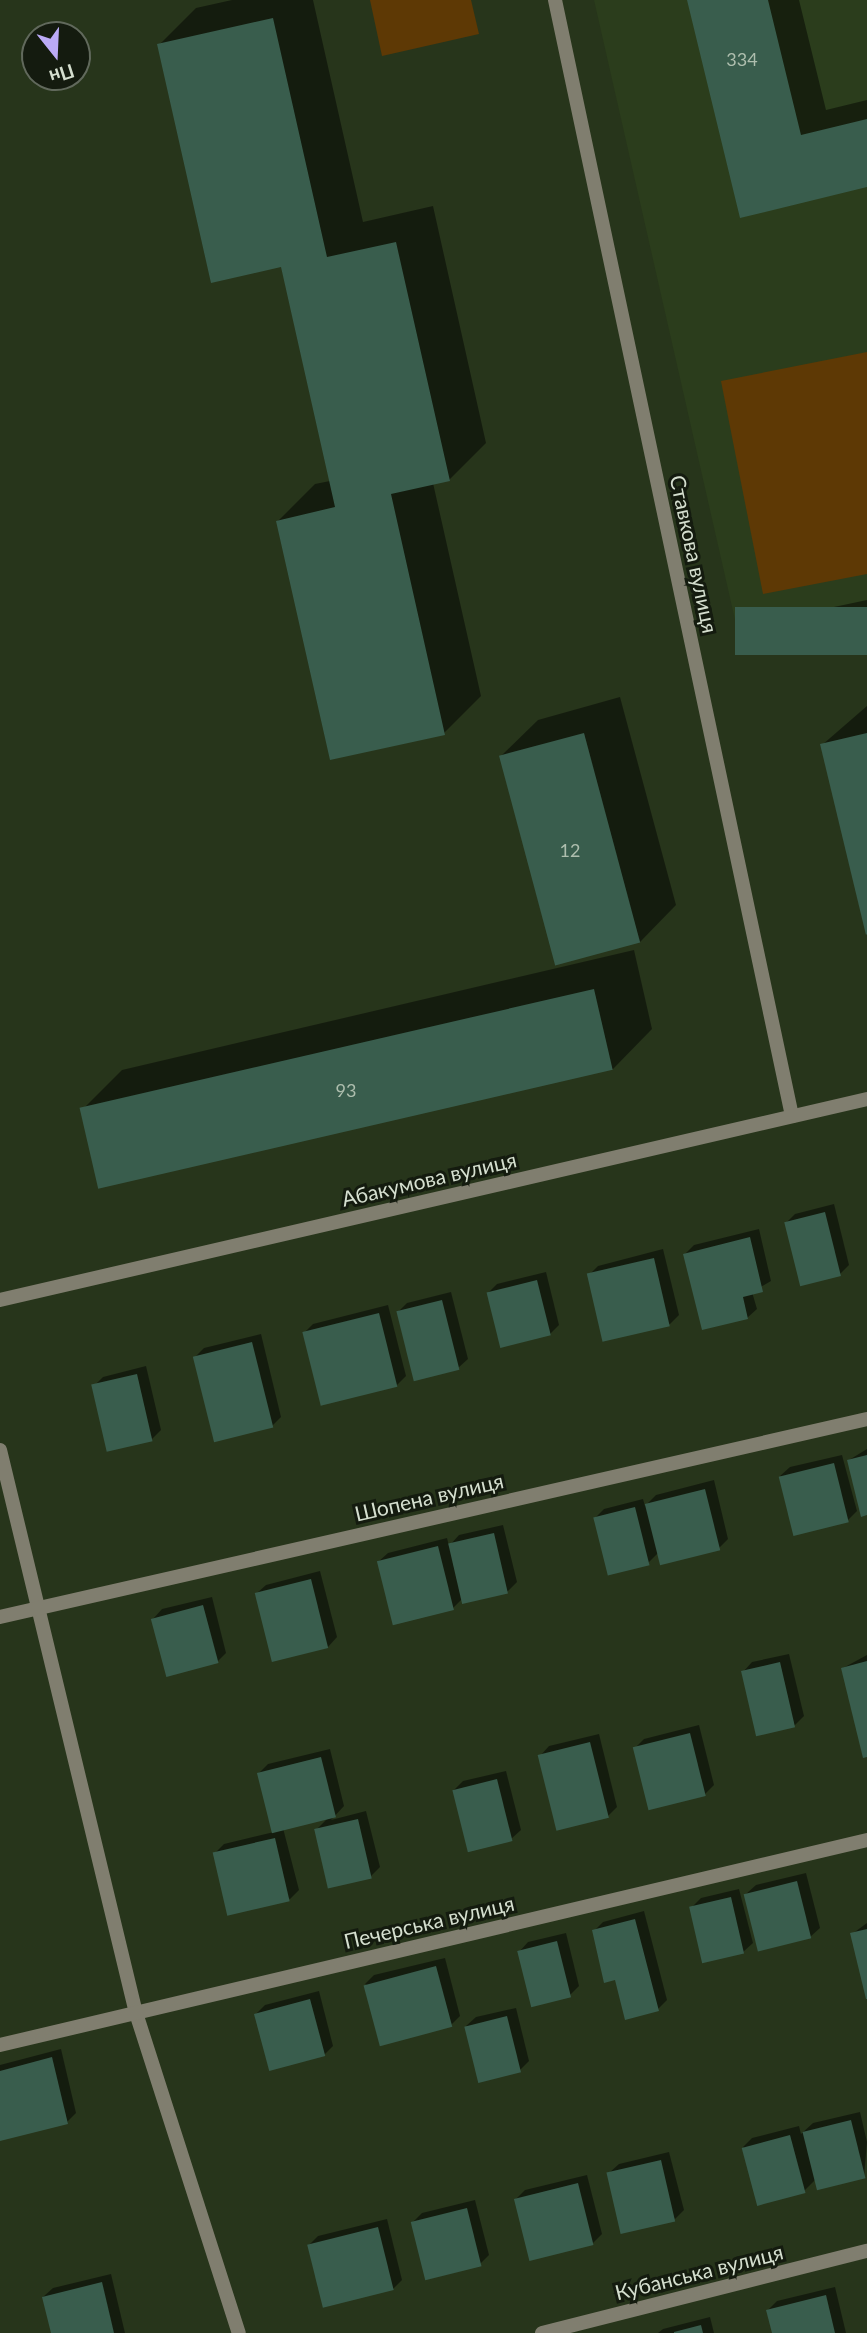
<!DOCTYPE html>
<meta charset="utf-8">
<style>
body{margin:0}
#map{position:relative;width:867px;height:2333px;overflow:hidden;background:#27351b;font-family:Lato,sans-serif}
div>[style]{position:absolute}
.built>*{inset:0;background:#2b3d1c}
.green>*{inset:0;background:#5e3905}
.shadow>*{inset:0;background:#0007}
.building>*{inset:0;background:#395d4d;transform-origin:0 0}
.service>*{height:14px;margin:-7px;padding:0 7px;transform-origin:7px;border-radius:7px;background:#807e6f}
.minor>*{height:14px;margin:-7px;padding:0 7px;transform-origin:7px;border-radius:7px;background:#807e6f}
span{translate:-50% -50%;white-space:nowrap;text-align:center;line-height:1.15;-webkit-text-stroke:6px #141b0f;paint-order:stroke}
.number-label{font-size:18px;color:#aebeae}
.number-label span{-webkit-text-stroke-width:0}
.street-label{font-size:21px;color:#d5dfcf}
.north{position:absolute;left:21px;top:21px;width:70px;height:70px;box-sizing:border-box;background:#141b0f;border:2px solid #61695c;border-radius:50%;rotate:162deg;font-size:19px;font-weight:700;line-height:28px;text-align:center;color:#d5dfcf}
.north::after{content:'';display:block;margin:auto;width:24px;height:32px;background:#bbaaf6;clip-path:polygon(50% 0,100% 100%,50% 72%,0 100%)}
</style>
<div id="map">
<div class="built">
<i style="clip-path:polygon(594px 0,867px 0,867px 607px,738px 633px)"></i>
</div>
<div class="green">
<i style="clip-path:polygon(370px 0,471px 0,479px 34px,382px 56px)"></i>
<i style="clip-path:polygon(867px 352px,867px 574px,763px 594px,721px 381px)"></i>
</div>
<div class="shadow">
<i style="clip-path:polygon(232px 0,313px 0,363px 222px,433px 206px,486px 443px,449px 480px,433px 483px,481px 696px,444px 733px,278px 521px,315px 484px,330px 481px,282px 265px,159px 45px,196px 8px)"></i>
<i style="clip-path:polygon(689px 0,799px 0,826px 110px,867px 100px,867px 185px,741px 216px)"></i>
<i style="clip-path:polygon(867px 600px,867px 653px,740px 634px,749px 625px)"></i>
<i style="clip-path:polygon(620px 697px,676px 905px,640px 942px,501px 756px,538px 720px)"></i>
<i style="clip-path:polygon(867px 706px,867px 931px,822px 745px)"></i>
<i style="clip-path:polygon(634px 950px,652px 1029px,613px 1069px,82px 1110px,122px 1070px)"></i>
<i style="clip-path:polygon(834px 1204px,849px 1265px,840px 1274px,786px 1223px,795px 1214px)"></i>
<i style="clip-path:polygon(759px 1229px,771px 1281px,752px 1292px,757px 1309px,747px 1318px,685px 1254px,694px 1245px)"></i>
<i style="clip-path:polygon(663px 1249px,679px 1315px,670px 1324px,605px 1340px,589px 1275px,598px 1266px)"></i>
<i style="clip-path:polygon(546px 1272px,559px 1325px,550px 1334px,488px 1293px,497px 1284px)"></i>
<i style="clip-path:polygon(451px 1292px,468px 1359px,458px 1368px,398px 1312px,407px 1303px)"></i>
<i style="clip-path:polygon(388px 1305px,406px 1376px,397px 1385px,304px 1333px,313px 1324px)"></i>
<i style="clip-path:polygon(261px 1334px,281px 1417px,272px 1426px,195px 1357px,204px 1348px)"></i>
<i style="clip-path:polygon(146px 1366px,161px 1430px,152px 1439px,94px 1386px,103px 1377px)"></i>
<i style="clip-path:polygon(867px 1449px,867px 1514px,849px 1460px)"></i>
<i style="clip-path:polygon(842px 1455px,857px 1511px,848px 1520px,780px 1476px,790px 1467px)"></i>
<i style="clip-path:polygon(714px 1480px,728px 1539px,719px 1548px,659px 1552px,648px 1563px,595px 1518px,604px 1509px,643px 1499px,645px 1506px,656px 1495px)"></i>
<i style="clip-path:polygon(503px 1525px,517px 1582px,508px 1591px,463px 1598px,453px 1608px,378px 1562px,388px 1553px,447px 1538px,449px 1546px,459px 1535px)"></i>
<i style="clip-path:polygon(320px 1571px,337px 1637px,328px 1647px,256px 1594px,266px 1585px)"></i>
<i style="clip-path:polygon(212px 1597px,226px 1653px,217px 1662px,153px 1619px,162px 1609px)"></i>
<i style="clip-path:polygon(789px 1654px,804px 1716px,795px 1725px,758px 1734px,743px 1672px,752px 1662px)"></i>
<i style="clip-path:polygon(867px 1655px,867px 1755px,843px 1668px)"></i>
<i style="clip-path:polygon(699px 1725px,714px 1785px,705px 1794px,635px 1748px,644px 1739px)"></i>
<i style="clip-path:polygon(599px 1734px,617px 1807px,608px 1816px,540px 1756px,549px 1746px)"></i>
<i style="clip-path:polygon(330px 1749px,344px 1806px,331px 1820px,366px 1811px,380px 1867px,371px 1876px,316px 1830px,329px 1817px,283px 1828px,299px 1890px,290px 1899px,215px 1853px,224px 1844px,274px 1832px,259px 1773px,268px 1764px)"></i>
<i style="clip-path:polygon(506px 1771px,521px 1830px,511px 1839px,454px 1790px,463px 1781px)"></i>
<i style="clip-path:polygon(806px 1873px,820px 1928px,810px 1937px,746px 1894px,756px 1885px)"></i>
<i style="clip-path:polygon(739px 1889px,753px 1943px,743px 1952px,691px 1908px,701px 1898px)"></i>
<i style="clip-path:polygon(644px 1911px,667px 2000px,658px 2009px,617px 1978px,594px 1931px,603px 1922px)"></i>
<i style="clip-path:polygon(867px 1923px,867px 1996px,852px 1934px)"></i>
<i style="clip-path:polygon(566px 1933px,579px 1986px,570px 1995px,519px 1952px,528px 1942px)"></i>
<i style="clip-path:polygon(445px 1958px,460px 2016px,451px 2025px,365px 1984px,374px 1975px)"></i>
<i style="clip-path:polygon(319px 1991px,333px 2046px,324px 2055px,256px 2014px,265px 2005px)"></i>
<i style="clip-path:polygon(516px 2008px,529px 2061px,520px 2070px,466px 2026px,476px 2017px)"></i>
<i style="clip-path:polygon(61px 2049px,76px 2113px,67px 2122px,0 2139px,0 2065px)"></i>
<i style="clip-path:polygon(860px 2112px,867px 2142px,864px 2177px,815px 2180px,804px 2191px,743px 2147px,752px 2138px,799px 2126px,801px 2134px,813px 2123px)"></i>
<i style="clip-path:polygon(669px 2152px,684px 2210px,675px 2219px,609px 2173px,619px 2164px)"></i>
<i style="clip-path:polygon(587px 2175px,602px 2234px,592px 2244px,516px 2199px,525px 2190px)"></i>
<i style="clip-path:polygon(475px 2200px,489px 2255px,480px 2264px,413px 2222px,422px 2213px)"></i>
<i style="clip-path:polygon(387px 2219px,402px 2280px,393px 2289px,309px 2245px,318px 2236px)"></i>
<i style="clip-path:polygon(111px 2274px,125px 2333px,52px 2333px,43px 2297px,53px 2288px)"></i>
<i style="clip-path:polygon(835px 2287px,846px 2333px,774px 2333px,768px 2310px,777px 2301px)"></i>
<i style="clip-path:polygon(710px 2317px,714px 2333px,658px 2333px,663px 2329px)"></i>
</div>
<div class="building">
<i style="clip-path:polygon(687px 0,768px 0,801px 135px,867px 119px,867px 187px,740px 218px)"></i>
<i style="clip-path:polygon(273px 18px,327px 257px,396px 242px,450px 481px,391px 494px,445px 735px,330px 760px,276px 521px,335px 507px,281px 267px,211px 283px,157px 44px)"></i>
<i style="left:867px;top:607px;width:48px;height:132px;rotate:90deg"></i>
<i style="left:584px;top:733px;width:217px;height:88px;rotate:75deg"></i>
<i style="clip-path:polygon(867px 733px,867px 934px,866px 935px,820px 744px)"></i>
<i style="left:594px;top:989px;width:83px;height:528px;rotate:77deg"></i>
<i style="left:825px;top:1212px;width:66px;height:42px;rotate:76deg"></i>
<i style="clip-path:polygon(750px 1237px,763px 1292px,743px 1297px,748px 1319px,702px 1330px,683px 1254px)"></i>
<i style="left:654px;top:1258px;width:70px;height:69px;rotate:77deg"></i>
<i style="left:537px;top:1280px;width:57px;height:52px;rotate:76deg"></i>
<i style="left:442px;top:1300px;width:72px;height:47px;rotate:76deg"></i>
<i style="left:379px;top:1313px;width:76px;height:79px;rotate:76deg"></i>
<i style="left:252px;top:1342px;width:88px;height:61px;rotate:76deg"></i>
<i style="left:137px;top:1374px;width:69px;height:47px;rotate:77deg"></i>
<i style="clip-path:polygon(867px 1455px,867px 1515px,861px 1517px,847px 1460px)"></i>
<i style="left:834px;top:1463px;width:61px;height:57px;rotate:76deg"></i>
<i style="left:705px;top:1489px;width:63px;height:62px;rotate:76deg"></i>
<i style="left:635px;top:1507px;width:60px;height:43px;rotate:76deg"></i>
<i style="left:494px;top:1533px;width:62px;height:47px;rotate:77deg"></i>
<i style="left:438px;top:1546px;width:66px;height:63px;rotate:76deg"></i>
<i style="left:311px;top:1579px;width:71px;height:58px;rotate:76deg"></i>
<i style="left:203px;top:1605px;width:60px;height:54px;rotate:75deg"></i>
<i style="clip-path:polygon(867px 1661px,867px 1757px,863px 1758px,841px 1668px)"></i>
<i style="left:780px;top:1662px;width:67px;height:40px;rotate:77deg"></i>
<i style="left:690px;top:1733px;width:65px;height:59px;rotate:76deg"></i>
<i style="left:590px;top:1742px;width:78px;height:54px;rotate:76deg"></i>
<i style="left:321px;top:1757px;width:62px;height:66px;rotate:76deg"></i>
<i style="left:497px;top:1779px;width:64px;height:46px;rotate:76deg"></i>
<i style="left:358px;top:1819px;width:61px;height:45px;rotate:77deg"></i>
<i style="left:275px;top:1838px;width:65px;height:64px;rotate:77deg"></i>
<i style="left:797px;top:1881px;width:59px;height:55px;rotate:76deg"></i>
<i style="left:731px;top:1897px;width:58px;height:43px;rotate:77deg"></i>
<i style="clip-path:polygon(635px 1919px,659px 2011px,625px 2020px,615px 1980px,604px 1983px,592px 1930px)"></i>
<i style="clip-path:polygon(867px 1929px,867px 1999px,866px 1999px,850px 1933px)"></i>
<i style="left:557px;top:1941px;width:58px;height:41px;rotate:76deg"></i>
<i style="left:436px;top:1966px;width:63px;height:75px;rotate:75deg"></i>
<i style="left:310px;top:1999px;width:59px;height:58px;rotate:75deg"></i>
<i style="left:507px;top:2016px;width:58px;height:44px;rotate:76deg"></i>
<i style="clip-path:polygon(52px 2057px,68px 2124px,0 2141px,0 2071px)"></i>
<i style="left:851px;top:2120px;width:60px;height:50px;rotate:76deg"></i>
<i style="left:790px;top:2135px;width:60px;height:50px;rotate:75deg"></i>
<i style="left:661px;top:2160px;width:63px;height:56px;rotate:77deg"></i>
<i style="left:578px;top:2183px;width:64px;height:66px;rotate:76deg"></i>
<i style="left:467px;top:2208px;width:60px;height:58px;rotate:76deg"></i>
<i style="left:378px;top:2227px;width:65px;height:73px;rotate:76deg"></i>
<i style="clip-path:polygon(102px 2282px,114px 2333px,51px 2333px,42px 2297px)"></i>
<i style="clip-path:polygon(826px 2295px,835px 2333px,772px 2333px,766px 2310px)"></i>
<i style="clip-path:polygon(701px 2325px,703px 2333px,674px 2333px,674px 2332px)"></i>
</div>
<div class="service">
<i style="left:0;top:1450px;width:579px;rotate:76.42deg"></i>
<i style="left:136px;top:2013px;width:336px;rotate:72.2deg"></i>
</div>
<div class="minor">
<i style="left:555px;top:0;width:1141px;rotate:78.01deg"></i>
<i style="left:0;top:1300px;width:890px;rotate:-13.05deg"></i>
<i style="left:0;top:1617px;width:889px;rotate:-12.86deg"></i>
<i style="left:0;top:2045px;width:891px;rotate:-13.3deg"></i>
<i style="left:542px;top:2333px;width:335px;rotate:-14.2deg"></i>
</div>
<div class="number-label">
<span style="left:742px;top:59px">334</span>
<span style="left:570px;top:850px">12</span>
<span style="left:346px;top:1090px">93</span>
</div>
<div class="street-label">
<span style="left:694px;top:554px;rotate:78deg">Ставкова вулиця</span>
<span style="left:429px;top:1179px;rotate:-13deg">Абакумова вулиця</span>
<span style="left:429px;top:1497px;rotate:-13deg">Шопена вулиця</span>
<span style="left:429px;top:1922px;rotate:-13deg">Печерська вулиця</span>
<span style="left:699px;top:2272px;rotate:-14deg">Кубанська вулиця</span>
</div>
<div class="north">Пн</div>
</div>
